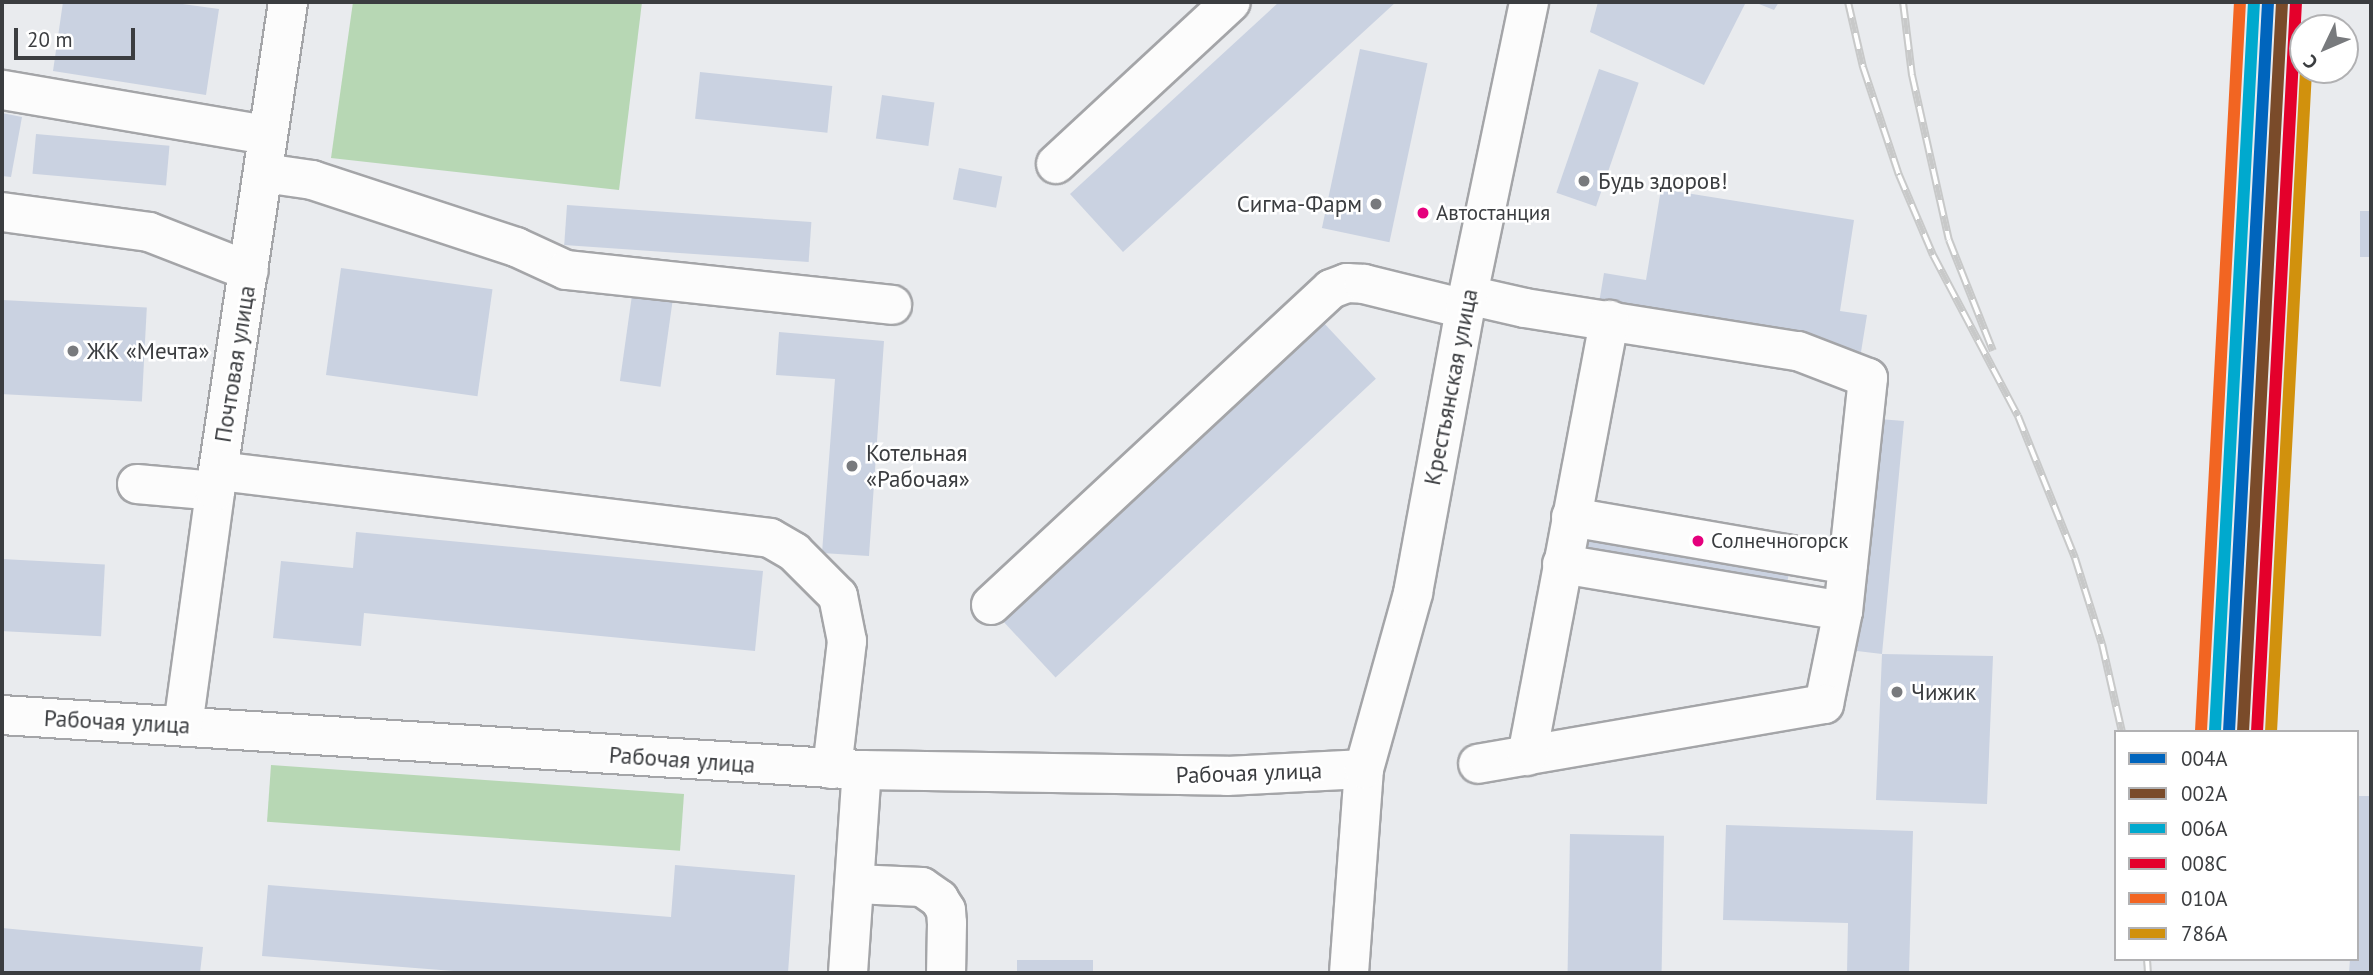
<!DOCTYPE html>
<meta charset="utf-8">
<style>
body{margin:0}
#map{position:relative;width:2373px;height:975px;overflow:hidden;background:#e9ebee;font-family:"PT Sans",sans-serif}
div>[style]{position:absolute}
.forest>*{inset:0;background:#b7d7b4;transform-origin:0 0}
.building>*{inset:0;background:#cad2e1;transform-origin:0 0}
.roads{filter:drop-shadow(2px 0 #a4a5a8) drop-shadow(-2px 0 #a4a5a8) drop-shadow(0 2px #a4a5a8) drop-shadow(0 -2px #a4a5a8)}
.minor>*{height:38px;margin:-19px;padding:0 19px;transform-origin:19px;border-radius:19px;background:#fcfcfc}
.rail>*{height:8px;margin-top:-4px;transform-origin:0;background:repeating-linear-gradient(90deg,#fff 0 16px,#c8c9c9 0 32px);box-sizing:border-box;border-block:2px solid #c8c9c9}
.rail-1>*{height:12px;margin:-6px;padding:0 6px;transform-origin:6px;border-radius:6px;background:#0065bd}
.rail-2>*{height:12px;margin:-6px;padding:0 6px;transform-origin:6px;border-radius:6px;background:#7a4b2a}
.rail-3>*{height:12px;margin:-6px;padding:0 6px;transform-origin:6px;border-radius:6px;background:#00a9ce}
.rail-4>*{height:12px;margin:-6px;padding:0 6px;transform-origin:6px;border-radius:6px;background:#e4002b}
.rail-5>*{height:12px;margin:-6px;padding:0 6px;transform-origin:6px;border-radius:6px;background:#f26522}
.rail-6>*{height:12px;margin:-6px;padding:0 6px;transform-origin:6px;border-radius:6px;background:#d1910d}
.dots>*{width:19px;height:19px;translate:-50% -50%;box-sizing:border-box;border:4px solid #fff;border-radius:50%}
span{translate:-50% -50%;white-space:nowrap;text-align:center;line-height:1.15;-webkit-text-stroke:5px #fff;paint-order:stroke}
.bus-label{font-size:21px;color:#3b3d40}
.left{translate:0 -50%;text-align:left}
.poi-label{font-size:23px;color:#3b3d40}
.right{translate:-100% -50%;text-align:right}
.street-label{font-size:23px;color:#3b3d40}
.frame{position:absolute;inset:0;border:4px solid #3b3d40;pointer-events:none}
.legend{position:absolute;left:2114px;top:730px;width:245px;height:231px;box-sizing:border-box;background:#fff;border:2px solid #b1b1b3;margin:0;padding:9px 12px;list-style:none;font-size:21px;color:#3b3d40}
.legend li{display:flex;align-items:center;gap:14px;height:35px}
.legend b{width:35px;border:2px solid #b1b1b3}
.north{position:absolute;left:2289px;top:14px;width:70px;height:70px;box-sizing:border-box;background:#fff;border:2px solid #b1b1b3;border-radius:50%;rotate:226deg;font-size:19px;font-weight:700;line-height:28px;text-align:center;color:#3b3d40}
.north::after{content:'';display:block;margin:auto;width:24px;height:32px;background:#787a7d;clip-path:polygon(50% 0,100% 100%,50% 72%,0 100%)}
.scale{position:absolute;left:14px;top:28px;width:121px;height:32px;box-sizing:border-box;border:4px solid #3b3d40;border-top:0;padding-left:9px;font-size:21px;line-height:24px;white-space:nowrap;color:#3b3d40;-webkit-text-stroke:5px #fff;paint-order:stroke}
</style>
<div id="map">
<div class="forest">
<i style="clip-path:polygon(353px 2px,642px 2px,619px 190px,331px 158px)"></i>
<i style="left:271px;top:765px;width:414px;height:57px;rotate:4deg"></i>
</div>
<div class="building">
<i style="clip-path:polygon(63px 2px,168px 2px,219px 9px,206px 95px,53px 71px)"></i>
<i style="clip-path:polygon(1279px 2px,1396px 2px,1123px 252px,1070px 194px)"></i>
<i style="clip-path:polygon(1598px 2px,1746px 2px,1704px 85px,1590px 32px)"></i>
<i style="clip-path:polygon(1754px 2px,1779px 2px,1774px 10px)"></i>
<i style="left:1360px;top:49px;width:69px;height:183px;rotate:12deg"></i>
<i style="left:1599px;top:69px;width:42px;height:131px;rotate:19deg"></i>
<i style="left:700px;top:72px;width:133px;height:47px;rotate:6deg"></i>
<i style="left:882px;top:95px;width:53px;height:44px;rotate:8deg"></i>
<i style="clip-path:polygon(2px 113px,22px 117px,11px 177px,2px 176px)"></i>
<i style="left:36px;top:134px;width:134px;height:40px;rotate:5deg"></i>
<i style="left:959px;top:168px;width:44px;height:32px;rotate:11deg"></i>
<i style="clip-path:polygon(1661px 189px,1854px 220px,1840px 311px,1867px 315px,1861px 352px,1598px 309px,1604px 273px,1646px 280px)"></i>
<i style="left:567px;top:205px;width:245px;height:40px;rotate:4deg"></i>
<i style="left:2360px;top:211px;width:11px;height:46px"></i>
<i style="left:341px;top:268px;width:153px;height:108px;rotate:8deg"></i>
<i style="left:633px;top:288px;width:41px;height:94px;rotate:8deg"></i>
<i style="left:2px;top:300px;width:145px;height:94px;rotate:3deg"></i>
<i style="left:1322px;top:321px;width:79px;height:438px;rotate:47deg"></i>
<i style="clip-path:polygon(779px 332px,884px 341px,869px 556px,822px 553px,835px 379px,776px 375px)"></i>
<i style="clip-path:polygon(1879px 419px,1904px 421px,1882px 654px,1993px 656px,1987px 804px,1876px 800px,1882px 654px,1857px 651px)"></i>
<i style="left:1581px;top:530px;width:212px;height:29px;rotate:9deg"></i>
<i style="clip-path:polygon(356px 532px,763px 571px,755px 651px,364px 613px,361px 646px,273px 638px,281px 561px,353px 568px)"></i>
<i style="left:2px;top:559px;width:103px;height:72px;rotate:3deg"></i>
<i style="clip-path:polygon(2359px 796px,2371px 796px,2371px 973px,2349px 973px,2350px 959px,2357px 959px)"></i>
<i style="clip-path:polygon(1726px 825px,1913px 831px,1909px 973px,1847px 973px,1848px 923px,1723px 920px)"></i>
<i style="left:1570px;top:834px;width:94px;height:139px;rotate:1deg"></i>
<i style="clip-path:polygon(675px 865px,795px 875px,788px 973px,479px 973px,262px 956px,268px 885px,671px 917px)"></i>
<i style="clip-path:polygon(2px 928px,203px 947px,200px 973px,2px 973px)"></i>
<i style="left:1017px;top:960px;width:76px;height:13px"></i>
</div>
<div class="roads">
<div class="minor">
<i style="left:3px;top:90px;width:268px;rotate:9.7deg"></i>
<i style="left:1056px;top:164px;width:238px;rotate:-42.8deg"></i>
<i style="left:264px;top:173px;width:49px;rotate:8.3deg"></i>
<i style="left:312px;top:180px;width:215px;rotate:18.2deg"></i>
<i style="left:516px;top:247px;width:55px;rotate:24.7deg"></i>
<i style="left:566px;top:270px;width:328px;rotate:6.1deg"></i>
<i style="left:2px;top:212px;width:148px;rotate:7.7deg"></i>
<i style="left:149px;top:232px;width:107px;rotate:21.3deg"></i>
<i style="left:1468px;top:295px;width:58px;rotate:12.8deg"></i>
<i style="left:1525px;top:308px;width:276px;rotate:9deg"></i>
<i style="left:1798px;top:351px;width:75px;rotate:21.1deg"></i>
<i style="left:1868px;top:378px;width:234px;rotate:96.1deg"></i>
<i style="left:1843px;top:611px;width:95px;rotate:101.5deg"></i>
<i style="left:1824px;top:704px;width:351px;rotate:170.2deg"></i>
<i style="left:219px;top:471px;width:555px;rotate:6.93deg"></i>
<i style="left:770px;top:538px;width:28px;rotate:30deg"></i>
<i style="left:794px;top:552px;width:62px;rotate:45deg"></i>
<i style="left:838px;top:596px;width:46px;rotate:78.7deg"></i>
<i style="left:847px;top:641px;width:129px;rotate:96.7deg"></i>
<i style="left:137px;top:484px;width:78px;rotate:5.1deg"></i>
<i style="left:1571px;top:517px;width:281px;rotate:9.8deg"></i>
<i style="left:1562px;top:564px;width:285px;rotate:9.5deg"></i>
<i style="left:991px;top:605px;width:464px;rotate:-42.9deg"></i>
<i style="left:1331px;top:289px;width:17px;rotate:-21deg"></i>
<i style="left:1347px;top:283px;width:17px;rotate:3deg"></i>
<i style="left:1364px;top:284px;width:104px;rotate:13.9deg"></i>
<i style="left:2px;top:715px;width:862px;rotate:3.66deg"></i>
<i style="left:862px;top:770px;width:365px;rotate:0.9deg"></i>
<i style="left:1227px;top:776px;width:137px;rotate:-2.9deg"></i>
<i style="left:183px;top:726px;width:237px;rotate:-82.2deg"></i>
<i style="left:215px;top:491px;width:494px;rotate:-81.5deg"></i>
<i style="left:1527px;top:756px;width:444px;rotate:-79.3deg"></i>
<i style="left:855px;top:884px;width:67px;rotate:2.6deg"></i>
<i style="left:922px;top:887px;width:21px;rotate:35deg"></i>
<i style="left:939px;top:899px;width:13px;rotate:58deg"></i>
<i style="left:946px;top:910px;width:13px;rotate:86deg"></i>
<i style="left:947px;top:923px;width:50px;rotate:91.1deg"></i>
<i style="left:848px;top:973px;width:203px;rotate:-86.1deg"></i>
<i style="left:1349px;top:973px;width:205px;rotate:-85.8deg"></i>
<i style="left:1364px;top:769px;width:183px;rotate:-74.4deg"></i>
<i style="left:1413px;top:593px;width:289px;rotate:-79.6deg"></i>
<i style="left:1465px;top:309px;width:314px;rotate:-78.2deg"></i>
</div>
</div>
<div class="rail">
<i style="left:1848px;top:2px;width:67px;rotate:77deg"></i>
<i style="left:1863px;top:67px;width:114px;rotate:71.6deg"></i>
<i style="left:1899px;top:175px;width:87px;rotate:67deg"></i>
<i style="left:1933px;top:255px;width:182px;rotate:62.2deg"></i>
<i style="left:2018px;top:416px;width:153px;rotate:68.1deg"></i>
<i style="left:2075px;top:558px;width:90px;rotate:72.6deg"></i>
<i style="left:2102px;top:644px;width:90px;rotate:77.2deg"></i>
<i style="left:1903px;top:2px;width:74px;rotate:83deg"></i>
<i style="left:1912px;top:75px;width:169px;rotate:77.4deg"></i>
<i style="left:1949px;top:240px;width:119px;rotate:68.4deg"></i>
<i style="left:2147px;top:959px;width:14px;rotate:86deg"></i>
</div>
<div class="rail-1">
<i style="left:2229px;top:732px;width:731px;rotate:-86.94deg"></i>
</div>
<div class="rail-2">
<i style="left:2243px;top:732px;width:730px;rotate:-86.94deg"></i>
</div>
<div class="rail-3">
<i style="left:2215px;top:731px;width:730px;rotate:-86.94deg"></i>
</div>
<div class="rail-4">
<i style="left:2257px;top:732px;width:730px;rotate:-86.94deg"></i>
</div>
<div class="rail-5">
<i style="left:2201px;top:731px;width:730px;rotate:-86.94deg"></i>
</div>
<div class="rail-6">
<i style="left:2271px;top:732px;width:663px;rotate:-86.97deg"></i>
</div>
<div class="dots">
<i style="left:1584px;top:181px;background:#787a7d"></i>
<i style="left:1376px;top:204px;background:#787a7d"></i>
<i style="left:1423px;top:213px;background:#e5007d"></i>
<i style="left:73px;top:351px;background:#787a7d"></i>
<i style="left:852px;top:466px;background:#787a7d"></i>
<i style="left:1698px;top:541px;background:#e5007d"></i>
<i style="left:1897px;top:692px;background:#787a7d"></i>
</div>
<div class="bus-label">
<span class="left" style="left:1436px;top:213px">Автостанция</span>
<span class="left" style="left:1711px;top:541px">Солнечногорск</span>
</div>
<div class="poi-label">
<span class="left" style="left:1598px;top:181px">Будь здоров!</span>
<span class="right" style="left:1362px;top:204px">Сигма-Фарм</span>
<span class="left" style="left:87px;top:351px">ЖК «Мечта»</span>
<span class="left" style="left:866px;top:466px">Котельная<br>«Рабочая»</span>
<span class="left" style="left:1911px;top:692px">Чижик</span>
</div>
<div class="street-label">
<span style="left:235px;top:364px;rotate:-81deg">Почтовая улица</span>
<span style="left:1451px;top:387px;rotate:-79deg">Крестьянская улица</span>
<span style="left:117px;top:722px;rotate:3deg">Рабочая улица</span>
<span style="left:682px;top:760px;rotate:4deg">Рабочая улица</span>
<span style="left:1249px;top:773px;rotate:-2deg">Рабочая улица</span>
</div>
<div class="frame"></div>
<ul class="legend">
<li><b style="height:9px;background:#0065bd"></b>004А</li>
<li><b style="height:9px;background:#7a4b2a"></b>002А</li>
<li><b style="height:9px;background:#00a9ce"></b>006А</li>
<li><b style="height:9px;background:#e4002b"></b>008С</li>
<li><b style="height:9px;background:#f26522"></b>010А</li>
<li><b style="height:9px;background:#d1910d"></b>786А</li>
</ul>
<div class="north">С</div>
<div class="scale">20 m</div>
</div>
